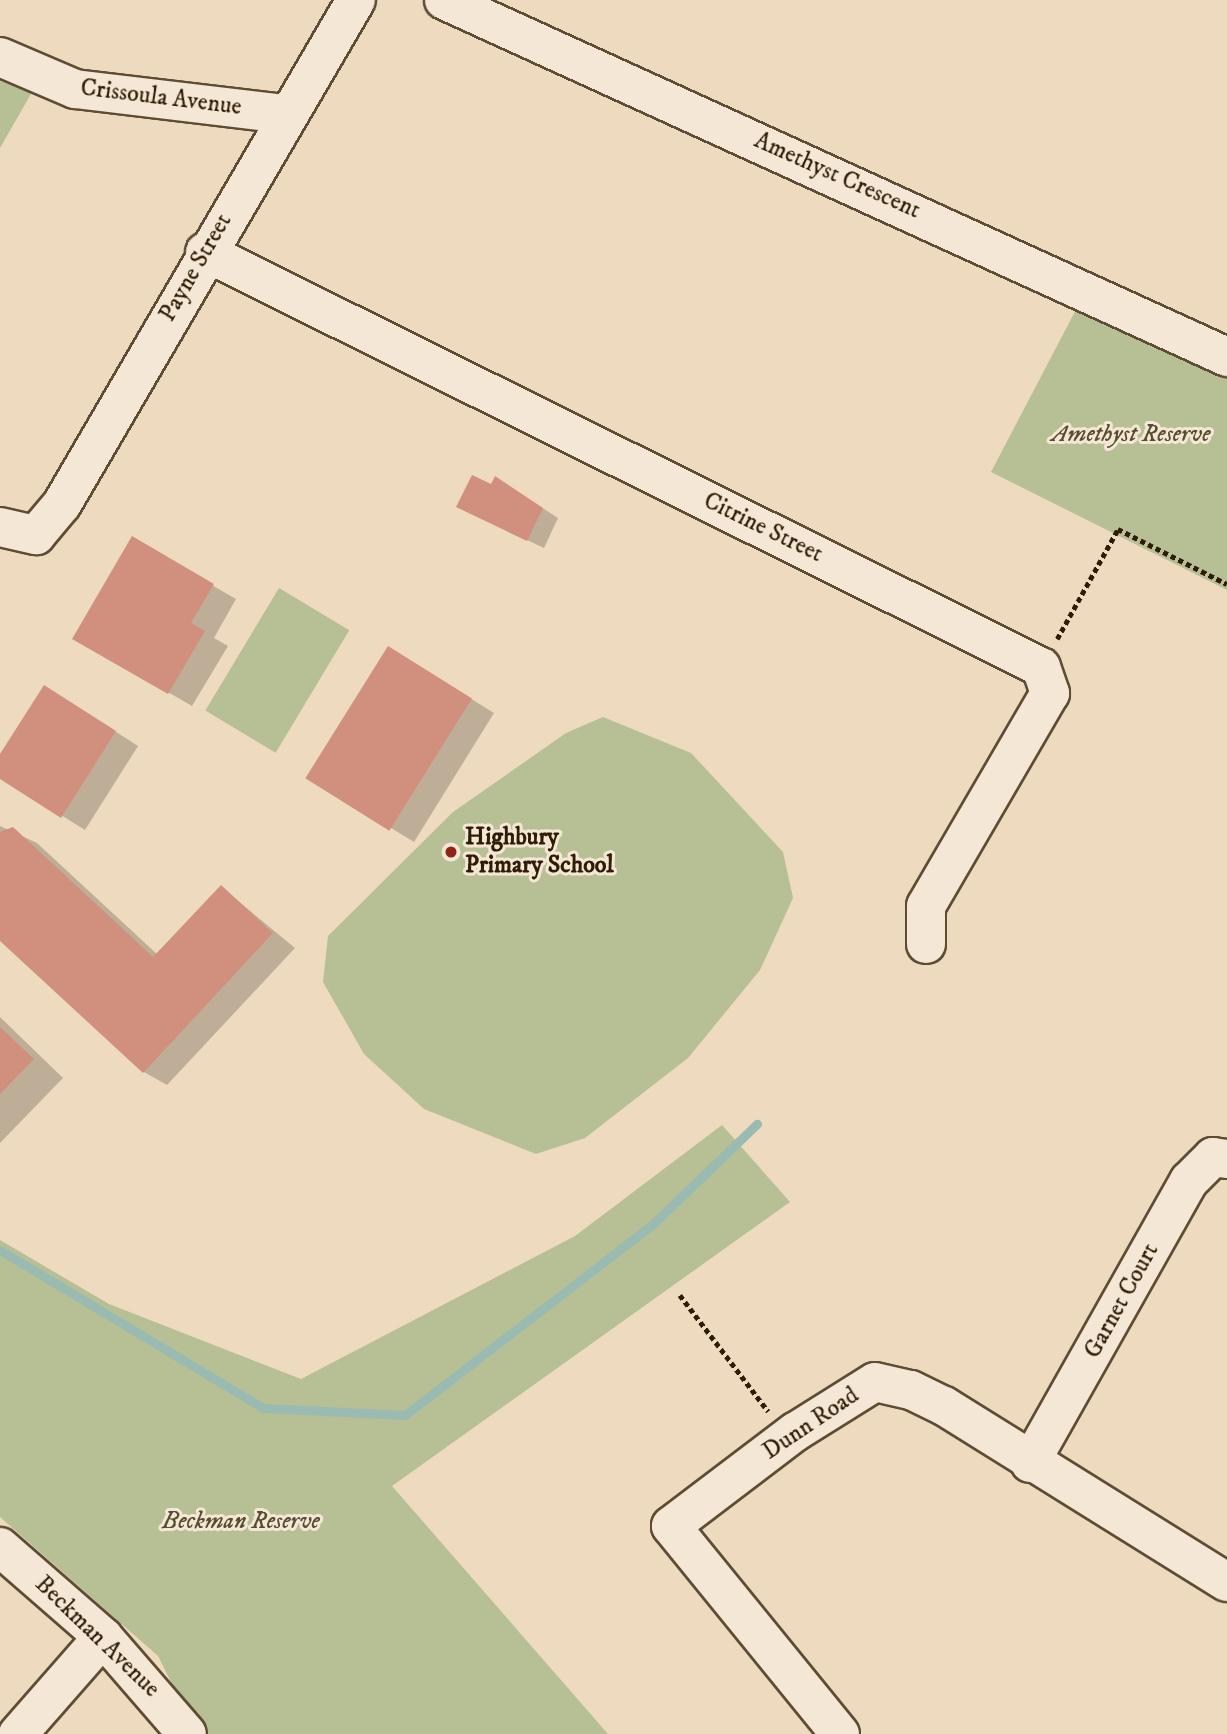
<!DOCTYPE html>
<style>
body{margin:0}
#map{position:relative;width:1227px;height:1734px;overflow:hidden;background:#eedabf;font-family:"IM FELL DW Pica",serif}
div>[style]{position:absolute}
.green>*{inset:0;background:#b6c094;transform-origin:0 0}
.shadow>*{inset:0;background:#0003}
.stream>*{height:9px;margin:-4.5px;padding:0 4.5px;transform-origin:4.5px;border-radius:4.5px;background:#99bbb2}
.building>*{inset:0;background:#d18f7d;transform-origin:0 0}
.path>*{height:4.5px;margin-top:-2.25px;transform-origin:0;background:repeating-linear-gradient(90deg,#2e1c05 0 5px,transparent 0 8.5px)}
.roads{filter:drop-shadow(2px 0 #5e4c34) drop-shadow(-2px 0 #5e4c34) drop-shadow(0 2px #5e4c34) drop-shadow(0 -2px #5e4c34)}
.minor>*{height:38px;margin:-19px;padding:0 19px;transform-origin:19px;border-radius:19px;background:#f4e7d5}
.dots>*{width:19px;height:19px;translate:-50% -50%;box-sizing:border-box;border:4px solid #f4e7d5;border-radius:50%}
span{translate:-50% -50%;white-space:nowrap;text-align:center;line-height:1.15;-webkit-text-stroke:6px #f4e7d5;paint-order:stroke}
.street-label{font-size:24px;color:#2e1c05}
.park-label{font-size:24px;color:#574d30;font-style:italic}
.poi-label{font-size:24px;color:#2e1c05;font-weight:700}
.left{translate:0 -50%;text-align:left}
</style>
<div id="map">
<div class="green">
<i style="clip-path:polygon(0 81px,32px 92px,0 148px)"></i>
<i style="clip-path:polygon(1081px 300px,1227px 374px,1227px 590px,991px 472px)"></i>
<i style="left:279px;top:588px;width:82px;height:143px;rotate:31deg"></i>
<i style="clip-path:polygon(603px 717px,691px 753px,783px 852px,793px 898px,760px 970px,688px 1058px,585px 1138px,536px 1154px,424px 1109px,364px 1054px,323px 982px,328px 936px,453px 812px,566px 733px)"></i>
<i style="clip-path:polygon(722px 1125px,790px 1202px,392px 1486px,608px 1734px,197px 1734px,158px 1656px,0 1517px,0 1240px,109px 1304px,301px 1379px,575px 1236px)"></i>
</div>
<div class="shadow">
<i style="clip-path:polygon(492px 486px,511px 488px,558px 518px,544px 548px,474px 515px)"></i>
<i style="clip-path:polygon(132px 539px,236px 599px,214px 638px,228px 646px,192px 706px,75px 638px)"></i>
<i style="clip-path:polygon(412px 662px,494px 713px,414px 842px,309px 778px)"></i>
<i style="clip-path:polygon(68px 701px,138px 746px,85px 830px,0 777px,0 757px)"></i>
<i style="clip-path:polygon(0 826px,37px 843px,158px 955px,221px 887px,295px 948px,167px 1085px,144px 1072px,0 939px)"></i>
<i style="clip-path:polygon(0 1017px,63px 1078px,0 1143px)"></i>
</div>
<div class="stream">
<i style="left:0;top:1250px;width:307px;rotate:31deg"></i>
<i style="left:263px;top:1408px;width:142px;rotate:2.8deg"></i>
<i style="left:405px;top:1415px;width:314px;rotate:-37.6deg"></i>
<i style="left:654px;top:1223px;width:143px;rotate:-43.9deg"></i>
</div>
<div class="building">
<i style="clip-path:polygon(472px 475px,491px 484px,495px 476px,543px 508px,527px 541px,456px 507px)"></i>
<i style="clip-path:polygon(132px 536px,214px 584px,191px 623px,205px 631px,168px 694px,72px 639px)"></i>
<i style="left:388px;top:646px;width:99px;height:156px;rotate:32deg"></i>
<i style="clip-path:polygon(44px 685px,116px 731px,61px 818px,0 779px,0 754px)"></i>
<i style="clip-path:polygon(13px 827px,153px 957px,221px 885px,273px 933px,143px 1073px,0 941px,0 832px)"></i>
<i style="clip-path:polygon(0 1027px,34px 1059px,0 1094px)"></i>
</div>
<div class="path">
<i style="left:1057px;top:639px;width:126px;rotate:-61deg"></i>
<i style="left:1118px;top:529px;width:122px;rotate:26.8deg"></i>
<i style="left:680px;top:1295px;width:146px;rotate:52.8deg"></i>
</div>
<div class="roads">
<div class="minor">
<i style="left:444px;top:0;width:861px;rotate:24.51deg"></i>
<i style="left:0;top:57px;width:82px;rotate:23.1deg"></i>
<i style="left:75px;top:89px;width:212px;rotate:6.8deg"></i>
<i style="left:205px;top:252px;width:933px;rotate:26.4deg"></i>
<i style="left:1041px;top:667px;width:28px;rotate:71deg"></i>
<i style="left:1050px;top:693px;width:246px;rotate:120.2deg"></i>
<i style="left:926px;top:906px;width:38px;rotate:90deg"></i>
<i style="left:0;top:527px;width:37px;rotate:13deg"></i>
<i style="left:36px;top:535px;width:40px;rotate:-50deg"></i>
<i style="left:62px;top:504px;width:583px;rotate:-59.74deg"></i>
<i style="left:1030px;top:1463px;width:324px;rotate:-60.6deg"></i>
<i style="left:1189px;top:1181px;width:34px;rotate:-45deg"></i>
<i style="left:1213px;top:1157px;width:14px;rotate:8deg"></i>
<i style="left:0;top:1547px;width:137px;rotate:41.1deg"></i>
<i style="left:103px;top:1637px;width:128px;rotate:49.1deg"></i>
<i style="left:18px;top:1734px;width:129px;rotate:-48.8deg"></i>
<i style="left:840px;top:1734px;width:268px;rotate:-129.1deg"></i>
<i style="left:671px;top:1526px;width:156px;rotate:-37.2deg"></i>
<i style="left:795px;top:1432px;width:94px;rotate:-32deg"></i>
<i style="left:875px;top:1382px;width:37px;rotate:13deg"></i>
<i style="left:911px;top:1390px;width:37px;rotate:26deg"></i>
<i style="left:944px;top:1406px;width:333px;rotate:31.9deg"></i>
</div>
</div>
<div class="dots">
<i style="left:451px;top:852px;background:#8f2418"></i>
</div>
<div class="street-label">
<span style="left:161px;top:98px;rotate:7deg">Crissoula Avenue</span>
<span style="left:837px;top:176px;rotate:24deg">Amethyst Crescent</span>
<span style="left:196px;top:268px;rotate:-60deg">Payne Street</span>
<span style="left:763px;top:528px;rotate:26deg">Citrine Street</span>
<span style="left:1122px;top:1301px;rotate:-61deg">Garnet Court</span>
<span style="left:811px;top:1424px;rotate:-34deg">Dunn Road</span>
<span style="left:97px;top:1637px;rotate:44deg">Beckman Avenue</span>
</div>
<div class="park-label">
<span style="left:1131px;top:435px">Amethyst Reserve</span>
<span style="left:241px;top:1522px">Beckman Reserve</span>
</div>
<div class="poi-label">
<span class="left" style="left:465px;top:852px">Highbury<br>Primary School</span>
</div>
</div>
